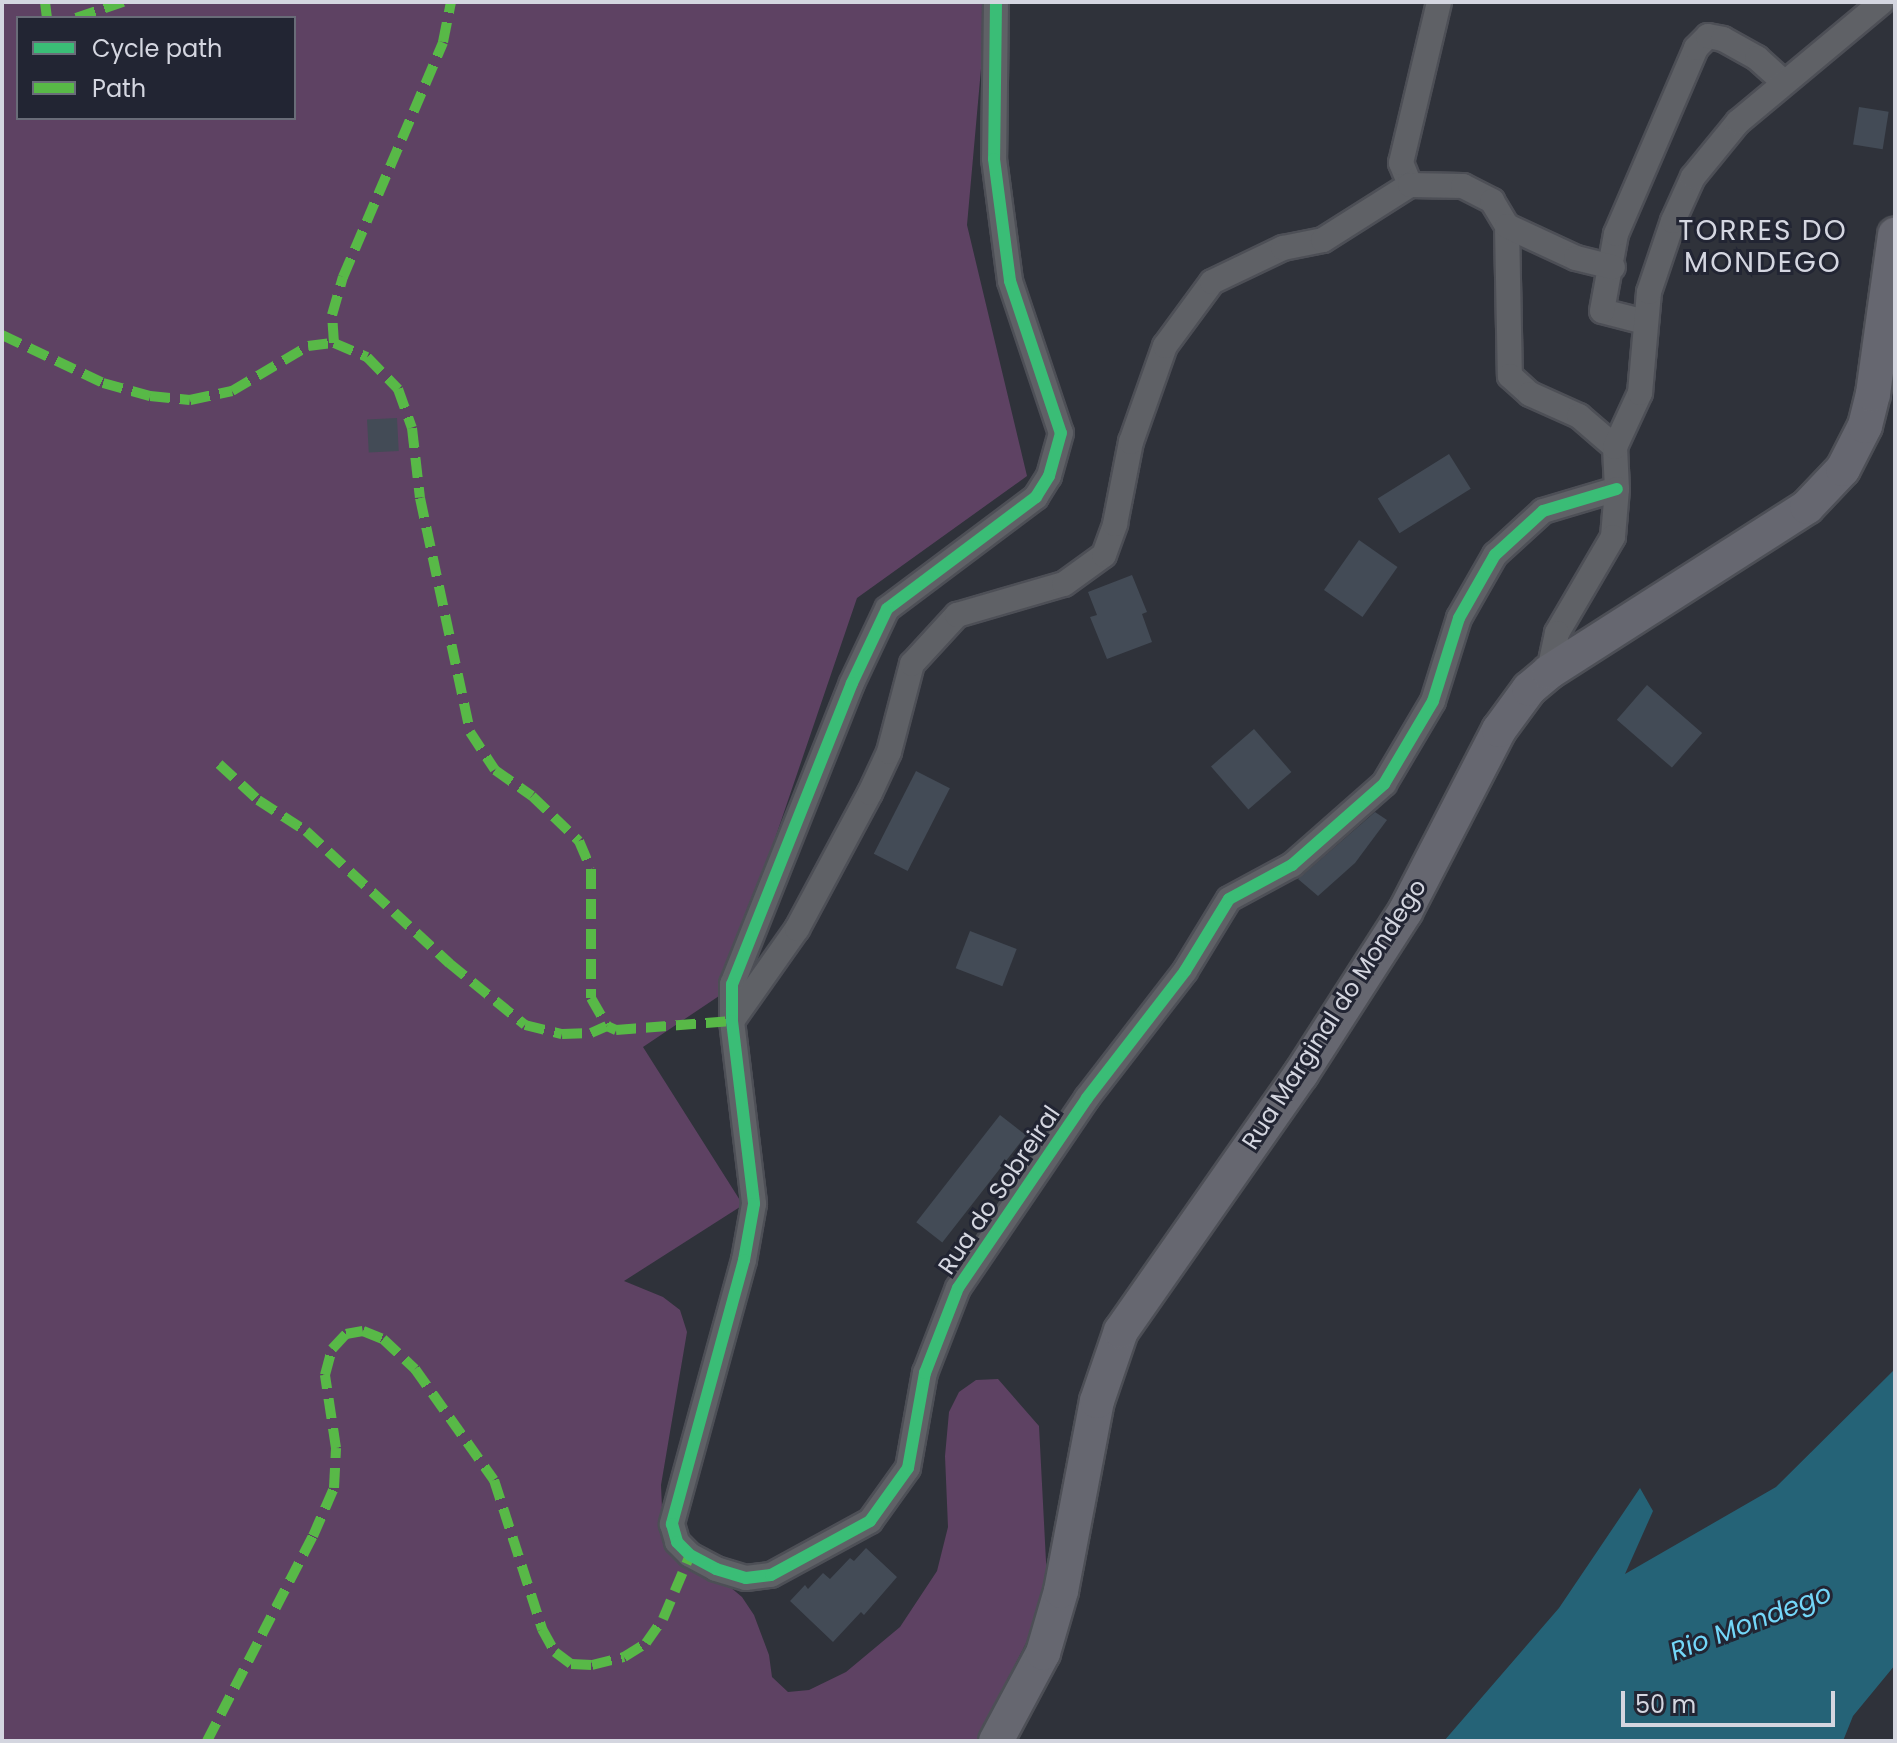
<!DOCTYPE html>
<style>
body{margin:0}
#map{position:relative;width:1897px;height:1743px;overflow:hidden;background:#2f323a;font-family:Poppins,sans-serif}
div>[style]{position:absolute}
.green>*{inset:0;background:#5e4263}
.water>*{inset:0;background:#256377}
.building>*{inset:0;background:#434b56;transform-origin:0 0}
.roads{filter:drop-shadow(2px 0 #4d4f56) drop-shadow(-2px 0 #4d4f56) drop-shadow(0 2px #4d4f56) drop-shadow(0 -2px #4d4f56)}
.street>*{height:24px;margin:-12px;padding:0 12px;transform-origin:12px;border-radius:12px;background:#5f6166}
.secondary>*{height:34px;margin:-17px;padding:0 17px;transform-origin:17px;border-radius:17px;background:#666770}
.quiet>*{height:10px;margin-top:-5px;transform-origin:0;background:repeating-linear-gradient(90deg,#58b947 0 20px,transparent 0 30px)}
.cycleway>*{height:12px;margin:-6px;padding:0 6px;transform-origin:6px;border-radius:6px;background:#3abd76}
span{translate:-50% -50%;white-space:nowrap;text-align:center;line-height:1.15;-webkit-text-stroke:6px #222533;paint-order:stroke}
.street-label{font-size:24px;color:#d4d6e0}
.water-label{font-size:26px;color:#73d7f9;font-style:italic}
.quarter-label{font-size:28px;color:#d4d6e0;letter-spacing:2px}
.frame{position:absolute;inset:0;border:4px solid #d4d6e0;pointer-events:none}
.legend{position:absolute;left:16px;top:16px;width:280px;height:104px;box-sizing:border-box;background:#222533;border:2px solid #696c78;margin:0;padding:10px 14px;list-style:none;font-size:24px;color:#d4d6e0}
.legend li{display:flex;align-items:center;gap:16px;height:40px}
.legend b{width:40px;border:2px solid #696c78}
.scale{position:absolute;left:1621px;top:1691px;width:214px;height:36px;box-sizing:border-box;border:4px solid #d4d6e0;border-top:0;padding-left:10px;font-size:24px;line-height:28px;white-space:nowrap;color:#d4d6e0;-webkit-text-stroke:6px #222533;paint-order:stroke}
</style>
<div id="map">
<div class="green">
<i style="clip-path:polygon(evenodd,2px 2px,987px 2px,967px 225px,1027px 476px,857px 598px,722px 994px,643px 1047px,743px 1205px,624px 1281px,663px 1297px,680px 1310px,687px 1332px,661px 1485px,663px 1531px,742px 1597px,754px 1615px,769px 1655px,772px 1677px,788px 1692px,809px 1690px,846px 1672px,900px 1627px,937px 1571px,948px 1527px,945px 1456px,949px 1412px,959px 1392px,976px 1380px,998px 1379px,1039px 1426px,1048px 1600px,976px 1741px,2px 1741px,2px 2px,18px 18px,294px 18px,294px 118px,18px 118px,18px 18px)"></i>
</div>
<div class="water">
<i style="clip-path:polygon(1895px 1369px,1895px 1665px,1853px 1716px,1843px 1741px,1444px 1741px,1559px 1608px,1640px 1488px,1653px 1511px,1625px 1574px,1776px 1487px)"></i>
</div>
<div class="building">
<i style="left:1859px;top:107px;width:30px;height:38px;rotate:9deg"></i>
<i style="left:397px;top:418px;width:33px;height:30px;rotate:87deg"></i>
<i style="left:1449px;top:454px;width:41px;height:84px;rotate:58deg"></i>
<i style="left:1359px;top:540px;width:47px;height:61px;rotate:35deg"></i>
<i style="clip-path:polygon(1132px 575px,1147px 612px,1142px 614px,1152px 642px,1107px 659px,1090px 617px,1097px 615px,1088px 592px)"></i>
<i style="left:1647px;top:685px;width:73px;height:46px;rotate:41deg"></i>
<i style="left:1254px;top:729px;width:57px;height:57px;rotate:49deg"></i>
<i style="left:916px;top:771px;width:38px;height:93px;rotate:27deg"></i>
<i style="clip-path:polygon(1375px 812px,1387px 820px,1355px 863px,1318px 896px,1298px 879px)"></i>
<i style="left:970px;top:931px;width:50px;height:40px;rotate:21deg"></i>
<i style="left:1000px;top:1115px;width:33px;height:136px;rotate:38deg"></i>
<i style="clip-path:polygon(866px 1548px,897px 1577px,864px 1615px,861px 1612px,833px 1642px,790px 1601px,805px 1585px,808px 1589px,823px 1573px,830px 1579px,850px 1558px,854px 1561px)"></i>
</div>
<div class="roads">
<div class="street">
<i style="left:996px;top:2px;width:157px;rotate:90.7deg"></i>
<i style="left:994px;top:159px;width:123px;rotate:82.5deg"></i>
<i style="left:1010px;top:281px;width:160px;rotate:71.5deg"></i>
<i style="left:1061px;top:433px;width:45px;rotate:105.6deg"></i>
<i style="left:1049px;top:476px;width:25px;rotate:122deg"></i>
<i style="left:1036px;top:497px;width:186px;rotate:143.1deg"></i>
<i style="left:887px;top:609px;width:82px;rotate:115.3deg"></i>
<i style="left:852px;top:683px;width:324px;rotate:111.7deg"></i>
<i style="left:732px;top:984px;width:37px;rotate:90deg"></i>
<i style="left:732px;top:1021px;width:184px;rotate:83.1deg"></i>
<i style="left:754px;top:1204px;width:57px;rotate:100.1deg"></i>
<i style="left:744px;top:1260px;width:274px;rotate:105.3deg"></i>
<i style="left:672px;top:1524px;width:19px;rotate:74deg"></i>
<i style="left:677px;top:1542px;width:18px;rotate:45deg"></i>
<i style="left:690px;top:1555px;width:30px;rotate:28deg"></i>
<i style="left:716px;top:1569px;width:31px;rotate:17deg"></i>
<i style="left:746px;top:1578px;width:25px;rotate:-7deg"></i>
<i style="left:771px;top:1575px;width:113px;rotate:-28.6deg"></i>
<i style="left:870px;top:1521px;width:65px;rotate:-54.4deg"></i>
<i style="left:908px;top:1468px;width:97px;rotate:-79.9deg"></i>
<i style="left:925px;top:1373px;width:91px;rotate:-68.8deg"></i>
<i style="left:958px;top:1288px;width:230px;rotate:-55.8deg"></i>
<i style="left:1087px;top:1098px;width:160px;rotate:-52.3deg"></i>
<i style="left:1185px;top:971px;width:84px;rotate:-58.6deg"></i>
<i style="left:1229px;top:899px;width:72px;rotate:-28.4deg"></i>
<i style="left:1292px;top:865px;width:123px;rotate:-41.4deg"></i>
<i style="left:1384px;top:784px;width:96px;rotate:-59.4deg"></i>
<i style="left:1433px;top:701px;width:87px;rotate:-72.6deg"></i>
<i style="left:1459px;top:618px;width:73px;rotate:-60.3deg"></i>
<i style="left:1495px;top:555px;width:65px;rotate:-42.5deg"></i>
<i style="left:1543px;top:511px;width:77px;rotate:-16.6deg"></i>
<i style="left:1410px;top:185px;width:24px;rotate:-112deg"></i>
<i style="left:1401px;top:163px;width:165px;rotate:-76.7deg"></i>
<i style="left:1507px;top:226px;width:150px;rotate:88.9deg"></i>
<i style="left:1510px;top:376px;width:27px;rotate:42deg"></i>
<i style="left:1530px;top:394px;width:54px;rotate:24.2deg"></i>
<i style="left:1579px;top:416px;width:48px;rotate:40.7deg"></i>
<i style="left:1615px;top:447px;width:42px;rotate:87.3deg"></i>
<i style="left:1617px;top:489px;width:48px;rotate:94.8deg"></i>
<i style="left:1613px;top:537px;width:111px;rotate:120.3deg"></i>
<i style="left:1557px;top:633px;width:40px;rotate:102deg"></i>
<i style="left:1645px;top:322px;width:44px;rotate:-165.7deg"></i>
<i style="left:1602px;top:311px;width:78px;rotate:-79.7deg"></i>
<i style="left:1616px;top:234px;width:202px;rotate:-66.7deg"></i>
<i style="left:1696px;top:48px;width:17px;rotate:-45deg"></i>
<i style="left:1708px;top:36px;width:15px;rotate:11deg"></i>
<i style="left:1723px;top:39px;width:39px;rotate:29deg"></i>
<i style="left:1757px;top:58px;width:36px;rotate:42deg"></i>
<i style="left:1615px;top:447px;width:60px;rotate:-65.2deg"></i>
<i style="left:1640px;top:393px;width:101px;rotate:-84.9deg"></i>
<i style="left:1649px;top:292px;width:75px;rotate:-71.3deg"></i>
<i style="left:1673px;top:221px;width:48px;rotate:-65.6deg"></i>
<i style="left:1693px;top:177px;width:71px;rotate:-50.7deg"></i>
<i style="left:1738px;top:122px;width:187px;rotate:-39.8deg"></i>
<i style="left:732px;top:1021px;width:113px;rotate:-54.8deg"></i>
<i style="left:797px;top:929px;width:154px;rotate:-61.8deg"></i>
<i style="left:870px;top:793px;width:45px;rotate:-65.1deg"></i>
<i style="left:889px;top:752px;width:91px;rotate:-75.4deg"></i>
<i style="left:912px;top:664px;width:67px;rotate:-47.4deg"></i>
<i style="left:957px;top:615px;width:111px;rotate:-16.2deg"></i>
<i style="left:1064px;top:584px;width:49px;rotate:-35.9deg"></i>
<i style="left:1104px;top:555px;width:33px;rotate:-70deg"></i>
<i style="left:1115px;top:524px;width:84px;rotate:-79deg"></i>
<i style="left:1131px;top:442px;width:102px;rotate:-70.5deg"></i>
<i style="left:1165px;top:346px;width:79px;rotate:-53.7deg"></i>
<i style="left:1212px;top:282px;width:79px;rotate:-25.6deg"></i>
<i style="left:1283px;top:248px;width:41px;rotate:-11.3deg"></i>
<i style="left:1323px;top:240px;width:103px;rotate:-32.3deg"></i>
<i style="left:1410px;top:185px;width:53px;rotate:1.1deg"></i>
<i style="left:1463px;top:186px;width:33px;rotate:27deg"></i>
<i style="left:1492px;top:201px;width:29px;rotate:59deg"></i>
<i style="left:1507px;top:226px;width:76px;rotate:24.9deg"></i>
<i style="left:1576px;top:258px;width:38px;rotate:14deg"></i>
</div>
<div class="secondary">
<i style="left:996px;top:1741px;width:100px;rotate:-61.9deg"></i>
<i style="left:1043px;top:1653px;width:65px;rotate:-73.8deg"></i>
<i style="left:1061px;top:1591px;width:193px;rotate:-79.3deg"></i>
<i style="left:1097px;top:1401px;width:74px;rotate:-71.1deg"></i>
<i style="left:1121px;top:1331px;width:314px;rotate:-55deg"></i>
<i style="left:1301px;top:1074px;width:193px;rotate:-57.3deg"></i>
<i style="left:1405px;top:912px;width:205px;rotate:-62.7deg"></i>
<i style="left:1499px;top:730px;width:51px;rotate:-53.8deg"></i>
<i style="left:1529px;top:689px;width:26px;rotate:-40deg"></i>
<i style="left:1549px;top:672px;width:306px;rotate:-32.6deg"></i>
<i style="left:1807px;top:507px;width:52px;rotate:-46.5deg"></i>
<i style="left:1843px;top:469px;width:48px;rotate:-62.9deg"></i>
<i style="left:1865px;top:426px;width:33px;rotate:-76deg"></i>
<i style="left:1873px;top:394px;width:161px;rotate:-82.1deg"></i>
</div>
</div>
<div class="quiet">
<i style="left:45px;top:2px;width:16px;rotate:83deg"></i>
<i style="left:76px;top:18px;width:50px;rotate:-18.8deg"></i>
<i style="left:2px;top:335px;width:112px;rotate:25.4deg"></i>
<i style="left:103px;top:383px;width:49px;rotate:15.5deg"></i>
<i style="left:150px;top:396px;width:40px;rotate:5.7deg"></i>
<i style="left:190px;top:400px;width:43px;rotate:-12.1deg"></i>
<i style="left:232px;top:391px;width:88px;rotate:-30.6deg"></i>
<i style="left:308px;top:346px;width:26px;rotate:-7deg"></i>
<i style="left:334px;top:343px;width:36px;rotate:23deg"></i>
<i style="left:367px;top:357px;width:45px;rotate:45.9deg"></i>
<i style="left:398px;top:389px;width:41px;rotate:70.3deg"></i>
<i style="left:412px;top:428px;width:70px;rotate:83.5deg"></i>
<i style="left:420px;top:498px;width:239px;rotate:77.9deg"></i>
<i style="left:470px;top:732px;width:45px;rotate:56.7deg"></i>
<i style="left:495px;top:770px;width:45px;rotate:35.1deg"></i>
<i style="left:532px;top:796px;width:65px;rotate:43.8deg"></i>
<i style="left:579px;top:841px;width:30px;rotate:67deg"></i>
<i style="left:591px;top:869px;width:129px;rotate:90deg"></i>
<i style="left:591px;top:998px;width:32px;rotate:60deg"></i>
<i style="left:607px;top:1026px;width:10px;rotate:24deg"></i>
<i style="left:616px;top:1030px;width:116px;rotate:-4.4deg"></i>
<i style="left:334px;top:343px;width:28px;rotate:-94deg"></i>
<i style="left:332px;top:315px;width:40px;rotate:-74deg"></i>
<i style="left:343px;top:277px;width:255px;rotate:-66.9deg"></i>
<i style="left:443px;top:42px;width:41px;rotate:-78.7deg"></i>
<i style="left:219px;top:764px;width:53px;rotate:42.7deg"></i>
<i style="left:258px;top:800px;width:57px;rotate:32.9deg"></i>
<i style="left:306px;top:831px;width:195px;rotate:42.7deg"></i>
<i style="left:449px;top:963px;width:98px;rotate:39.2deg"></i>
<i style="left:525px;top:1025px;width:38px;rotate:14deg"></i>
<i style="left:562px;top:1034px;width:29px;rotate:-2deg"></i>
<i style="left:591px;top:1033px;width:17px;rotate:-24deg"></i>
<i style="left:207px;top:1741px;width:231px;rotate:-62.7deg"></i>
<i style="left:313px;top:1536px;width:52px;rotate:-66.4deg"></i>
<i style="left:334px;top:1488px;width:40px;rotate:-87.1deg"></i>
<i style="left:336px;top:1448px;width:74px;rotate:-98.6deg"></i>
<i style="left:325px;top:1375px;width:27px;rotate:-75deg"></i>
<i style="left:332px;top:1349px;width:21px;rotate:-47deg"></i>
<i style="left:346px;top:1334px;width:17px;rotate:-10deg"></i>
<i style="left:363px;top:1331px;width:22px;rotate:22deg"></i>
<i style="left:383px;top:1339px;width:44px;rotate:43.2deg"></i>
<i style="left:415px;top:1369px;width:136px;rotate:54.6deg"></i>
<i style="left:494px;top:1480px;width:157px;rotate:72.1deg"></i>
<i style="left:542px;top:1629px;width:26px;rotate:61deg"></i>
<i style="left:555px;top:1652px;width:20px;rotate:37deg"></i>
<i style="left:571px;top:1664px;width:21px;rotate:3deg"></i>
<i style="left:592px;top:1665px;width:33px;rotate:-14deg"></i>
<i style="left:624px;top:1657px;width:26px;rotate:-32deg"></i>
<i style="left:646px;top:1643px;width:29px;rotate:-55deg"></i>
<i style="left:663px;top:1619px;width:69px;rotate:-67.1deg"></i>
</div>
<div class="cycleway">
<i style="left:996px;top:2px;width:157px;rotate:90.7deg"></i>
<i style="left:994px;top:159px;width:123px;rotate:82.5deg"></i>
<i style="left:1010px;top:281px;width:160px;rotate:71.5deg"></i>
<i style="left:1061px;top:433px;width:45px;rotate:105.6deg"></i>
<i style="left:1049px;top:476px;width:25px;rotate:122deg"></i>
<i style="left:1036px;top:497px;width:186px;rotate:143.1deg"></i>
<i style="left:887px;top:609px;width:82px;rotate:115.3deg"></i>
<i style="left:852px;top:683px;width:324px;rotate:111.7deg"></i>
<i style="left:732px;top:984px;width:37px;rotate:90deg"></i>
<i style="left:732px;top:1021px;width:184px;rotate:83.1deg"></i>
<i style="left:754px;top:1204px;width:57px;rotate:100.1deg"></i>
<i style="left:744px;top:1260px;width:274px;rotate:105.3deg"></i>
<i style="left:672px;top:1524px;width:19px;rotate:74deg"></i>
<i style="left:677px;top:1542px;width:18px;rotate:45deg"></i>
<i style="left:690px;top:1555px;width:30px;rotate:28deg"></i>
<i style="left:716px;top:1569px;width:31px;rotate:17deg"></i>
<i style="left:746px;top:1578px;width:25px;rotate:-7deg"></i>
<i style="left:771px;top:1575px;width:113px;rotate:-28.6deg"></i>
<i style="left:870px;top:1521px;width:65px;rotate:-54.4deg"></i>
<i style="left:908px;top:1468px;width:97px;rotate:-79.9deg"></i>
<i style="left:925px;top:1373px;width:91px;rotate:-68.8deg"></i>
<i style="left:958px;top:1288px;width:230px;rotate:-55.8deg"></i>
<i style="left:1087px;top:1098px;width:160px;rotate:-52.3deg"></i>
<i style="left:1185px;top:971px;width:84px;rotate:-58.6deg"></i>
<i style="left:1229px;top:899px;width:72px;rotate:-28.4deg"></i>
<i style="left:1292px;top:865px;width:123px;rotate:-41.4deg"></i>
<i style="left:1384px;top:784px;width:96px;rotate:-59.4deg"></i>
<i style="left:1433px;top:701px;width:87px;rotate:-72.6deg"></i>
<i style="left:1459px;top:618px;width:73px;rotate:-60.3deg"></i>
<i style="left:1495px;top:555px;width:65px;rotate:-42.5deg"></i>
<i style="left:1543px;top:511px;width:77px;rotate:-16.6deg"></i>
</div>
<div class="street-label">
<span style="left:1334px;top:1014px;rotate:-57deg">Rua Marginal do Mondego</span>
<span style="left:999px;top:1190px;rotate:-56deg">Rua do Sobreiral</span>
</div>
<div class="water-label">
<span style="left:1751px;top:1623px;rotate:-21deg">Rio Mondego</span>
</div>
<div class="quarter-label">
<span style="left:1763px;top:247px">TORRES DO<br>MONDEGO</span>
</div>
<div class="frame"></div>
<ul class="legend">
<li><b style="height:10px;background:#3abd76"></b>Cycle path</li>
<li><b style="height:10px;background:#58b947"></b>Path</li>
</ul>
<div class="scale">50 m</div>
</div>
